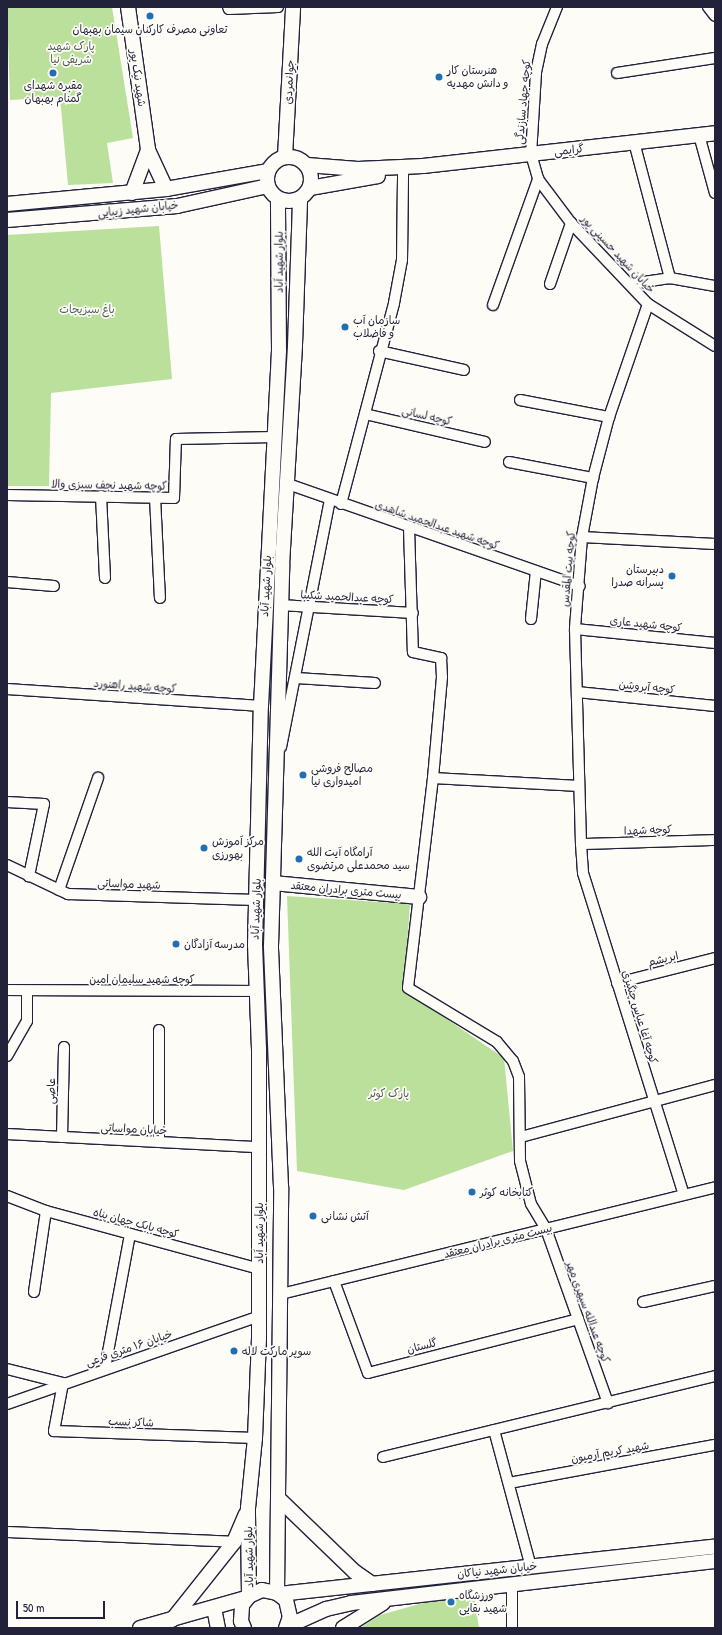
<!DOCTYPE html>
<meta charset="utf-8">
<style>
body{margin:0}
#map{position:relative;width:722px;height:1635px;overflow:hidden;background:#fdfcf7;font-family:"Patrick Hand","Playpen Sans Arabic",sans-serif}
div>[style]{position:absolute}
.green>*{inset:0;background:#bae09b}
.roads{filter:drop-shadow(1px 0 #22223b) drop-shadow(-1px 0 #22223b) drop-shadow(0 1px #22223b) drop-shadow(0 -1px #22223b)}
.street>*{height:10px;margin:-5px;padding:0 5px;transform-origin:5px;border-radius:5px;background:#fdfcf7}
.secondary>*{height:14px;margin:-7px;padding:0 7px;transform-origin:7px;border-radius:7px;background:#fdfcf7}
.secondary>.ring{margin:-7px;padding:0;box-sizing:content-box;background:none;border:14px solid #fdfcf7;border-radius:50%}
.dots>*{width:11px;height:11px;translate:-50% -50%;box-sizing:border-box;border:2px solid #fdfcf7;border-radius:50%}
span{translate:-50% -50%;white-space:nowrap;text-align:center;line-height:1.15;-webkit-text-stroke:3.5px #fdfcf7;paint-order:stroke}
.poi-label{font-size:11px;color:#22223b}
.left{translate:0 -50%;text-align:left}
.right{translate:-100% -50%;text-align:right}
.park-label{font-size:11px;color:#505b58}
.street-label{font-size:11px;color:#22223b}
.frame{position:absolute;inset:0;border:8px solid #22223b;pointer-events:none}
.scale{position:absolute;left:16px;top:1601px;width:89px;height:18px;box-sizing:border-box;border:2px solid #22223b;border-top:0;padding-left:5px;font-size:12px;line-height:14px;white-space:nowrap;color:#22223b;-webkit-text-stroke:3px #fdfcf7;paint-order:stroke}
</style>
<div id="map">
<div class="green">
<i style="clip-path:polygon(7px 7px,112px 7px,133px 138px,107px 143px,113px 183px,68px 185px,60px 97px,10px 100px)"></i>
<i style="clip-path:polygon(159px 226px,172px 379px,51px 393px,49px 486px,7px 486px,7px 235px)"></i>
<i style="clip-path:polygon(287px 896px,410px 904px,404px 990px,504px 1058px,513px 1151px,404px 1190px,297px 1171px)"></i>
<i style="clip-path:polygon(473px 1589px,479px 1628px,360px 1628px,380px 1615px)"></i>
</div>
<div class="roads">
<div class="street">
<i style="left:228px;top:7px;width:2px;rotate:63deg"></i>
<i style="left:229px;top:9px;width:49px;rotate:-2.3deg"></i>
<i style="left:557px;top:7px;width:40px;rotate:112deg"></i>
<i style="left:542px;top:44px;width:30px;rotate:102deg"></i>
<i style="left:536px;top:73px;width:81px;rotate:93.5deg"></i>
<i style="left:531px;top:154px;width:26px;rotate:74deg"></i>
<i style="left:538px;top:179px;width:55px;rotate:53.1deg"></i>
<i style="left:571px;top:223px;width:112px;rotate:46.5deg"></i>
<i style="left:648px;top:304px;width:79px;rotate:32.1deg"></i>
<i style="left:708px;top:7px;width:11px;rotate:52deg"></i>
<i style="left:617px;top:73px;width:99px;rotate:-8.7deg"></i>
<i style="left:699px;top:135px;width:60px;rotate:74.6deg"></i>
<i style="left:634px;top:142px;width:141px;rotate:75.2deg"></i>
<i style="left:550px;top:284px;width:65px;rotate:-71deg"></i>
<i style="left:630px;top:284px;width:40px;rotate:-8.5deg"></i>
<i style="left:670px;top:278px;width:46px;rotate:10.1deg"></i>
<i style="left:648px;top:304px;width:120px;rotate:109deg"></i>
<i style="left:609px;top:417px;width:63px;rotate:104.7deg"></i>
<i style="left:593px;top:478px;width:60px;rotate:100.6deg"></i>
<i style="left:582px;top:537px;width:92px;rotate:94.4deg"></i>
<i style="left:575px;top:629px;width:215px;rotate:88.4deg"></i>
<i style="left:581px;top:844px;width:29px;rotate:86deg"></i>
<i style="left:583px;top:873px;width:337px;rotate:72.6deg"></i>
<i style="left:493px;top:305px;width:134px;rotate:-70.3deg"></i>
<i style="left:379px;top:351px;width:87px;rotate:12.6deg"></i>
<i style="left:520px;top:400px;width:91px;rotate:10.8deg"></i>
<i style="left:365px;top:414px;width:123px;rotate:13.1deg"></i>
<i style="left:509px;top:462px;width:86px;rotate:10.8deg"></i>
<i style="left:288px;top:484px;width:309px;rotate:19.3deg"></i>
<i style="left:7px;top:495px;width:167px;rotate:1deg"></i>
<i style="left:174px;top:498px;width:59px;rotate:-88.1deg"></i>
<i style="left:176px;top:439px;width:99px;rotate:-1.2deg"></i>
<i style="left:101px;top:496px;width:82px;rotate:87.2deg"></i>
<i style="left:155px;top:497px;width:101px;rotate:87.2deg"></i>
<i style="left:341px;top:504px;width:208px;rotate:-75.2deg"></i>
<i style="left:394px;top:303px;width:44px;rotate:-79.5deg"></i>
<i style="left:402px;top:260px;width:88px;rotate:-89.3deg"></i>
<i style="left:409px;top:528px;width:124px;rotate:88.2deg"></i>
<i style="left:413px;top:652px;width:29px;rotate:12deg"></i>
<i style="left:441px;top:658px;width:19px;rotate:87deg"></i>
<i style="left:442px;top:677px;width:101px;rotate:95.1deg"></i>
<i style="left:433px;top:778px;width:211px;rotate:96.8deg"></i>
<i style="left:408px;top:988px;width:104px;rotate:31.2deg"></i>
<i style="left:497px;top:1042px;width:25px;rotate:50deg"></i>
<i style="left:513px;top:1061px;width:17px;rotate:69deg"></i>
<i style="left:519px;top:1077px;width:84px;rotate:89.3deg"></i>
<i style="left:520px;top:1161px;width:44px;rotate:75.7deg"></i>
<i style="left:531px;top:1204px;width:29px;rotate:59deg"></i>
<i style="left:546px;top:1229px;width:185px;rotate:70.4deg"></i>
<i style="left:582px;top:537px;width:133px;rotate:3deg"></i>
<i style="left:7px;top:582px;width:47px;rotate:4.9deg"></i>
<i style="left:280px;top:605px;width:133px;rotate:3.4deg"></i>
<i style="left:531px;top:619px;width:48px;rotate:-84.1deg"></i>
<i style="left:575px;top:629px;width:141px;rotate:5.7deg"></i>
<i style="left:296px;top:678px;width:79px;rotate:3.6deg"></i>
<i style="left:7px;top:689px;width:255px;rotate:3.8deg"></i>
<i style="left:577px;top:692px;width:139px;rotate:5.8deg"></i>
<i style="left:281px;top:747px;width:252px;rotate:-78.8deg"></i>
<i style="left:433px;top:778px;width:146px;rotate:3.1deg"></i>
<i style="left:7px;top:802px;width:37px;rotate:3deg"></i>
<i style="left:44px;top:804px;width:74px;rotate:101.8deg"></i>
<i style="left:581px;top:844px;width:134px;rotate:-1.7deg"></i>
<i style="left:7px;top:865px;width:68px;rotate:25.4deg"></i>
<i style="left:68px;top:894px;width:188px;rotate:1.8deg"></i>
<i style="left:59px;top:890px;width:119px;rotate:-70.8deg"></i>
<i style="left:617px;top:983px;width:101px;rotate:-14.3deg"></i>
<i style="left:7px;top:990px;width:249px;rotate:0.2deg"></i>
<i style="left:159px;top:1030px;width:112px;rotate:90deg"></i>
<i style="left:7px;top:1056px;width:40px;rotate:-60.3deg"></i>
<i style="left:27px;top:1021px;width:30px;rotate:-90deg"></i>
<i style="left:7px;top:1134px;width:252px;rotate:3deg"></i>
<i style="left:62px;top:1137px;width:90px;rotate:-88.7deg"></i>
<i style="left:521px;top:1137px;width:201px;rotate:-15deg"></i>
<i style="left:7px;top:1196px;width:42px;rotate:21deg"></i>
<i style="left:46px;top:1211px;width:221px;rotate:15.2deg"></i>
<i style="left:334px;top:1281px;width:98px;rotate:69.7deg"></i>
<i style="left:368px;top:1373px;width:217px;rotate:-14.4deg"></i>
<i style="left:34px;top:1292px;width:82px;rotate:-81.6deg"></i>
<i style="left:281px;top:1294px;width:447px;rotate:-13.8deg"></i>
<i style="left:643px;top:1302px;width:74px;rotate:-12.5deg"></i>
<i style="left:105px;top:1368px;width:136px;rotate:-79.4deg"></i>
<i style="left:7px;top:1369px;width:58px;rotate:14deg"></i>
<i style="left:63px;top:1383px;width:49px;rotate:100.6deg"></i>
<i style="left:54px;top:1431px;width:201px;rotate:2deg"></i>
<i style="left:7px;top:1404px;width:268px;rotate:-19.2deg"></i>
<i style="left:494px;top:1430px;width:142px;rotate:74.9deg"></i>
<i style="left:383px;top:1457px;width:342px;rotate:-13.7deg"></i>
<i style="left:509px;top:1483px;width:209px;rotate:-10.5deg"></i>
<i style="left:7px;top:1532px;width:227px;rotate:2.5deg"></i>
<i style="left:512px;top:1628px;width:43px;rotate:-90deg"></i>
</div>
<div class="secondary">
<i style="left:128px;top:7px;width:144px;rotate:82deg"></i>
<i style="left:148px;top:150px;width:43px;rotate:65.2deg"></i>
<i class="ring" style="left:267px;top:157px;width:30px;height:30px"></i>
<i style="left:285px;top:157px;width:150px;rotate:-86.9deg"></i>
<i style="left:307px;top:165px;width:51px;rotate:4.5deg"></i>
<i style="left:358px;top:169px;width:65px;rotate:-2.6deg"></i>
<i style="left:423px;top:166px;width:294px;rotate:-6.4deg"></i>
<i style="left:310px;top:188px;width:69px;rotate:-10deg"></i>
<i style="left:132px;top:193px;width:46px;rotate:-69.6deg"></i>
<i style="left:7px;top:204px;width:160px;rotate:-5.4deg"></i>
<i style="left:166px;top:189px;width:104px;rotate:-10deg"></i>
<i style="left:7px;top:220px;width:171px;rotate:-4.7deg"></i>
<i style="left:177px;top:206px;width:93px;rotate:-12.4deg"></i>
<i style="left:273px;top:883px;width:147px;rotate:5.5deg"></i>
<i style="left:278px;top:1498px;width:107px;rotate:43.9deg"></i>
<i style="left:355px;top:1572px;width:21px;rotate:35deg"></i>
<i style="left:277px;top:1593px;width:406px;rotate:-89.4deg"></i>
<i style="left:281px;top:1187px;width:241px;rotate:-92.4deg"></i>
<i style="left:271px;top:946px;width:381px;rotate:-88.3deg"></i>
<i style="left:282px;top:565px;width:220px;rotate:-86.6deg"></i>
<i style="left:295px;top:345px;width:146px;rotate:-88deg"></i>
<i style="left:279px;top:1594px;width:439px;rotate:-6.2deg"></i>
<i style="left:249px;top:1596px;width:88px;rotate:-90.7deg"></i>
<i style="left:248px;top:1508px;width:70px;rotate:-84.3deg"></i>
<i style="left:255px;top:1438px;width:101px;rotate:-87.7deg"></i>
<i style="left:259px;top:1337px;width:288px;rotate:-90deg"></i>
<i style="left:259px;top:1049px;width:104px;rotate:-92.2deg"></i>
<i style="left:255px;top:945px;width:239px;rotate:-88.6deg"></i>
<i style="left:261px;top:706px;width:355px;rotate:-87.1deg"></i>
<i style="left:279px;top:351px;width:152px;rotate:-90.4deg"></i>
<i style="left:214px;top:1608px;width:20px;rotate:79deg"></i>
<i style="left:172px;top:1620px;width:100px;rotate:-51.5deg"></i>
<i style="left:234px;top:1542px;width:30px;rotate:-67deg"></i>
<i style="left:288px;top:1626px;width:42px;rotate:-24.1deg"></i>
<i style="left:326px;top:1609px;width:26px;rotate:-13deg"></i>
<i style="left:351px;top:1603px;width:366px;rotate:-6.6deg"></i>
<i style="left:140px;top:1628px;width:110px;rotate:-15.8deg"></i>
<i style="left:244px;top:1628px;width:8px;rotate:-113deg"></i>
<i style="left:241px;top:1621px;width:16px;rotate:-86deg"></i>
<i style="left:242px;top:1605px;width:11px;rotate:-52deg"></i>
<i style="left:249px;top:1596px;width:14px;rotate:-25deg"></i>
<i style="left:262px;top:1590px;width:15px;rotate:11deg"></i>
<i style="left:277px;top:1593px;width:11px;rotate:38deg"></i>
<i style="left:286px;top:1600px;width:17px;rotate:77deg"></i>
<i style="left:290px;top:1617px;width:12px;rotate:110deg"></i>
<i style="left:343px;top:1628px;width:47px;rotate:-32deg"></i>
</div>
</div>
<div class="dots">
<i style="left:150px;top:16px;background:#1f6fb2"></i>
<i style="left:53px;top:73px;background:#1f6fb2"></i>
<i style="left:439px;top:77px;background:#1f6fb2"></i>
<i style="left:345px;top:327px;background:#1f6fb2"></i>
<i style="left:672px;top:576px;background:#1f6fb2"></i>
<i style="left:303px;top:775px;background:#1f6fb2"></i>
<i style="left:204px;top:848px;background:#1f6fb2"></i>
<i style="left:299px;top:859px;background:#1f6fb2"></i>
<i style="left:176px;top:944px;background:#1f6fb2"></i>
<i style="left:472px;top:1192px;background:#1f6fb2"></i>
<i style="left:313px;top:1216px;background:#1f6fb2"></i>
<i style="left:234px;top:1351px;background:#1f6fb2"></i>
<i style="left:451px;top:1602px;background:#1f6fb2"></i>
</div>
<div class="poi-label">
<span style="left:150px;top:29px">تعاونی مصرف کارکنان سیمان بهبهان</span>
<span class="left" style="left:447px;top:77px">هنرستان کار<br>و دانش مهدیه</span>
<span style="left:53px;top:92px">مقبره شهدای<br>گمنام بهبهان</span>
<span class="left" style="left:353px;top:327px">سازمان آب<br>و فاضلاب</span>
<span class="right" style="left:664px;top:576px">دبیرستان<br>پسرانه صدرا</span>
<span class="left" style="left:311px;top:775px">مصالح فروشی<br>امیدواری نیا</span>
<span class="left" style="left:212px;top:848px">مرکز آموزش<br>بهورزی</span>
<span class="left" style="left:307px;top:859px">آرامگاه آیت الله<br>سید محمدعلی مرتضوی</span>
<span class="left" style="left:184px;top:944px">مدرسه آزادگان</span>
<span class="left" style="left:480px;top:1192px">کتابخانه کوثر</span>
<span class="left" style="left:321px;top:1216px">آتش نشانی</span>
<span class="left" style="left:242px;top:1351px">سوپر مارکت لاله</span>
<span class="left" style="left:459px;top:1602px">ورزشگاه<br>شهید بقایی</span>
</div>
<div class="park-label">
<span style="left:71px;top:53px">پارک شهید<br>شریفی نیا</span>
<span style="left:87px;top:309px">باغ سبزیجات</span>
<span style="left:389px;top:1093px">پارک کوثر</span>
</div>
<div class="street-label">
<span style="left:138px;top:78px;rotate:82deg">شهید نیک پور</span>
<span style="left:289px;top:82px;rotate:-87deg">جوانمردی</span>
<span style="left:523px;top:102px;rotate:-85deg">کوچه جهاد سازندگی</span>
<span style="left:569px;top:150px;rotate:-6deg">گرایمی</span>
<span style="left:138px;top:209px;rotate:-6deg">خیابان شهید زیبایی</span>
<span style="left:618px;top:254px;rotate:47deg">خیابان شهید حسینی پور</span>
<span style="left:279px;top:262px;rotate:-90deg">بلوار شهید آباد</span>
<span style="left:427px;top:416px;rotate:13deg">کوچه لسانی</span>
<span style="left:109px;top:485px;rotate:1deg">کوچه شهید نجف سبزی والا</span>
<span style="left:437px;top:525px;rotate:19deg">کوچه شهید عبدالحمید شاهدی</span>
<span style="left:568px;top:569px;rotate:-85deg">کوچه بیت المقدس</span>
<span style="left:266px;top:586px;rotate:-87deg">بلوار شهید آباد</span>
<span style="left:347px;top:597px;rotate:3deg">کوچه عبدالحمید شکیبا</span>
<span style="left:646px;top:624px;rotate:6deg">کوچه شهید عاری</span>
<span style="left:135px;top:686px;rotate:4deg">کوچه شهید راهنورد</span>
<span style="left:647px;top:687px;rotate:6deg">کوچه آبروشن</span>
<span style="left:648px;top:830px;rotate:-2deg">کوچه شهدا</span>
<span style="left:129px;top:884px;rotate:2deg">شهید مواساتی</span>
<span style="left:346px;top:890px;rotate:5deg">بیست متری برادران معتقد</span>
<span style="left:256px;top:909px;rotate:-88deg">بلوار شهید آباد</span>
<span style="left:663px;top:959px;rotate:-14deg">ابریشم</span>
<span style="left:142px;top:979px">کوچه شهید سلیمان امین</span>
<span style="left:640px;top:1017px;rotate:73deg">کوچه آغا عباس چنگیزی</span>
<span style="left:51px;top:1091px;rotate:-88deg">عاصی</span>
<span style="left:134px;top:1129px;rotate:3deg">خیابان مواساتی</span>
<span style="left:136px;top:1223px;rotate:15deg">کوچه بابک جهان پناه</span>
<span style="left:259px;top:1233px;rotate:-90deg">بلوار شهید آباد</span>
<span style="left:498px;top:1241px;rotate:-14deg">بیست متری برادران معتقد</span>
<span style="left:588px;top:1312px;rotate:70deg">کوچه عبدالله سپهری مهر</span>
<span style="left:422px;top:1346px;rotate:-14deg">گلستان</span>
<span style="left:129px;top:1348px;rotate:-19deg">خیابان ۱۶ متری فرعی</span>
<span style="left:131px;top:1422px;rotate:2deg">شاکر نسب</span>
<span style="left:610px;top:1452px;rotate:-10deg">شهید کریم آرمیون</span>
<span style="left:249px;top:1557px;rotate:-91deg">بلوار شهید آباد</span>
<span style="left:497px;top:1570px;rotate:-6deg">خیابان شهید نیاکان</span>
</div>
<div class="frame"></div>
<div class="scale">50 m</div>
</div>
